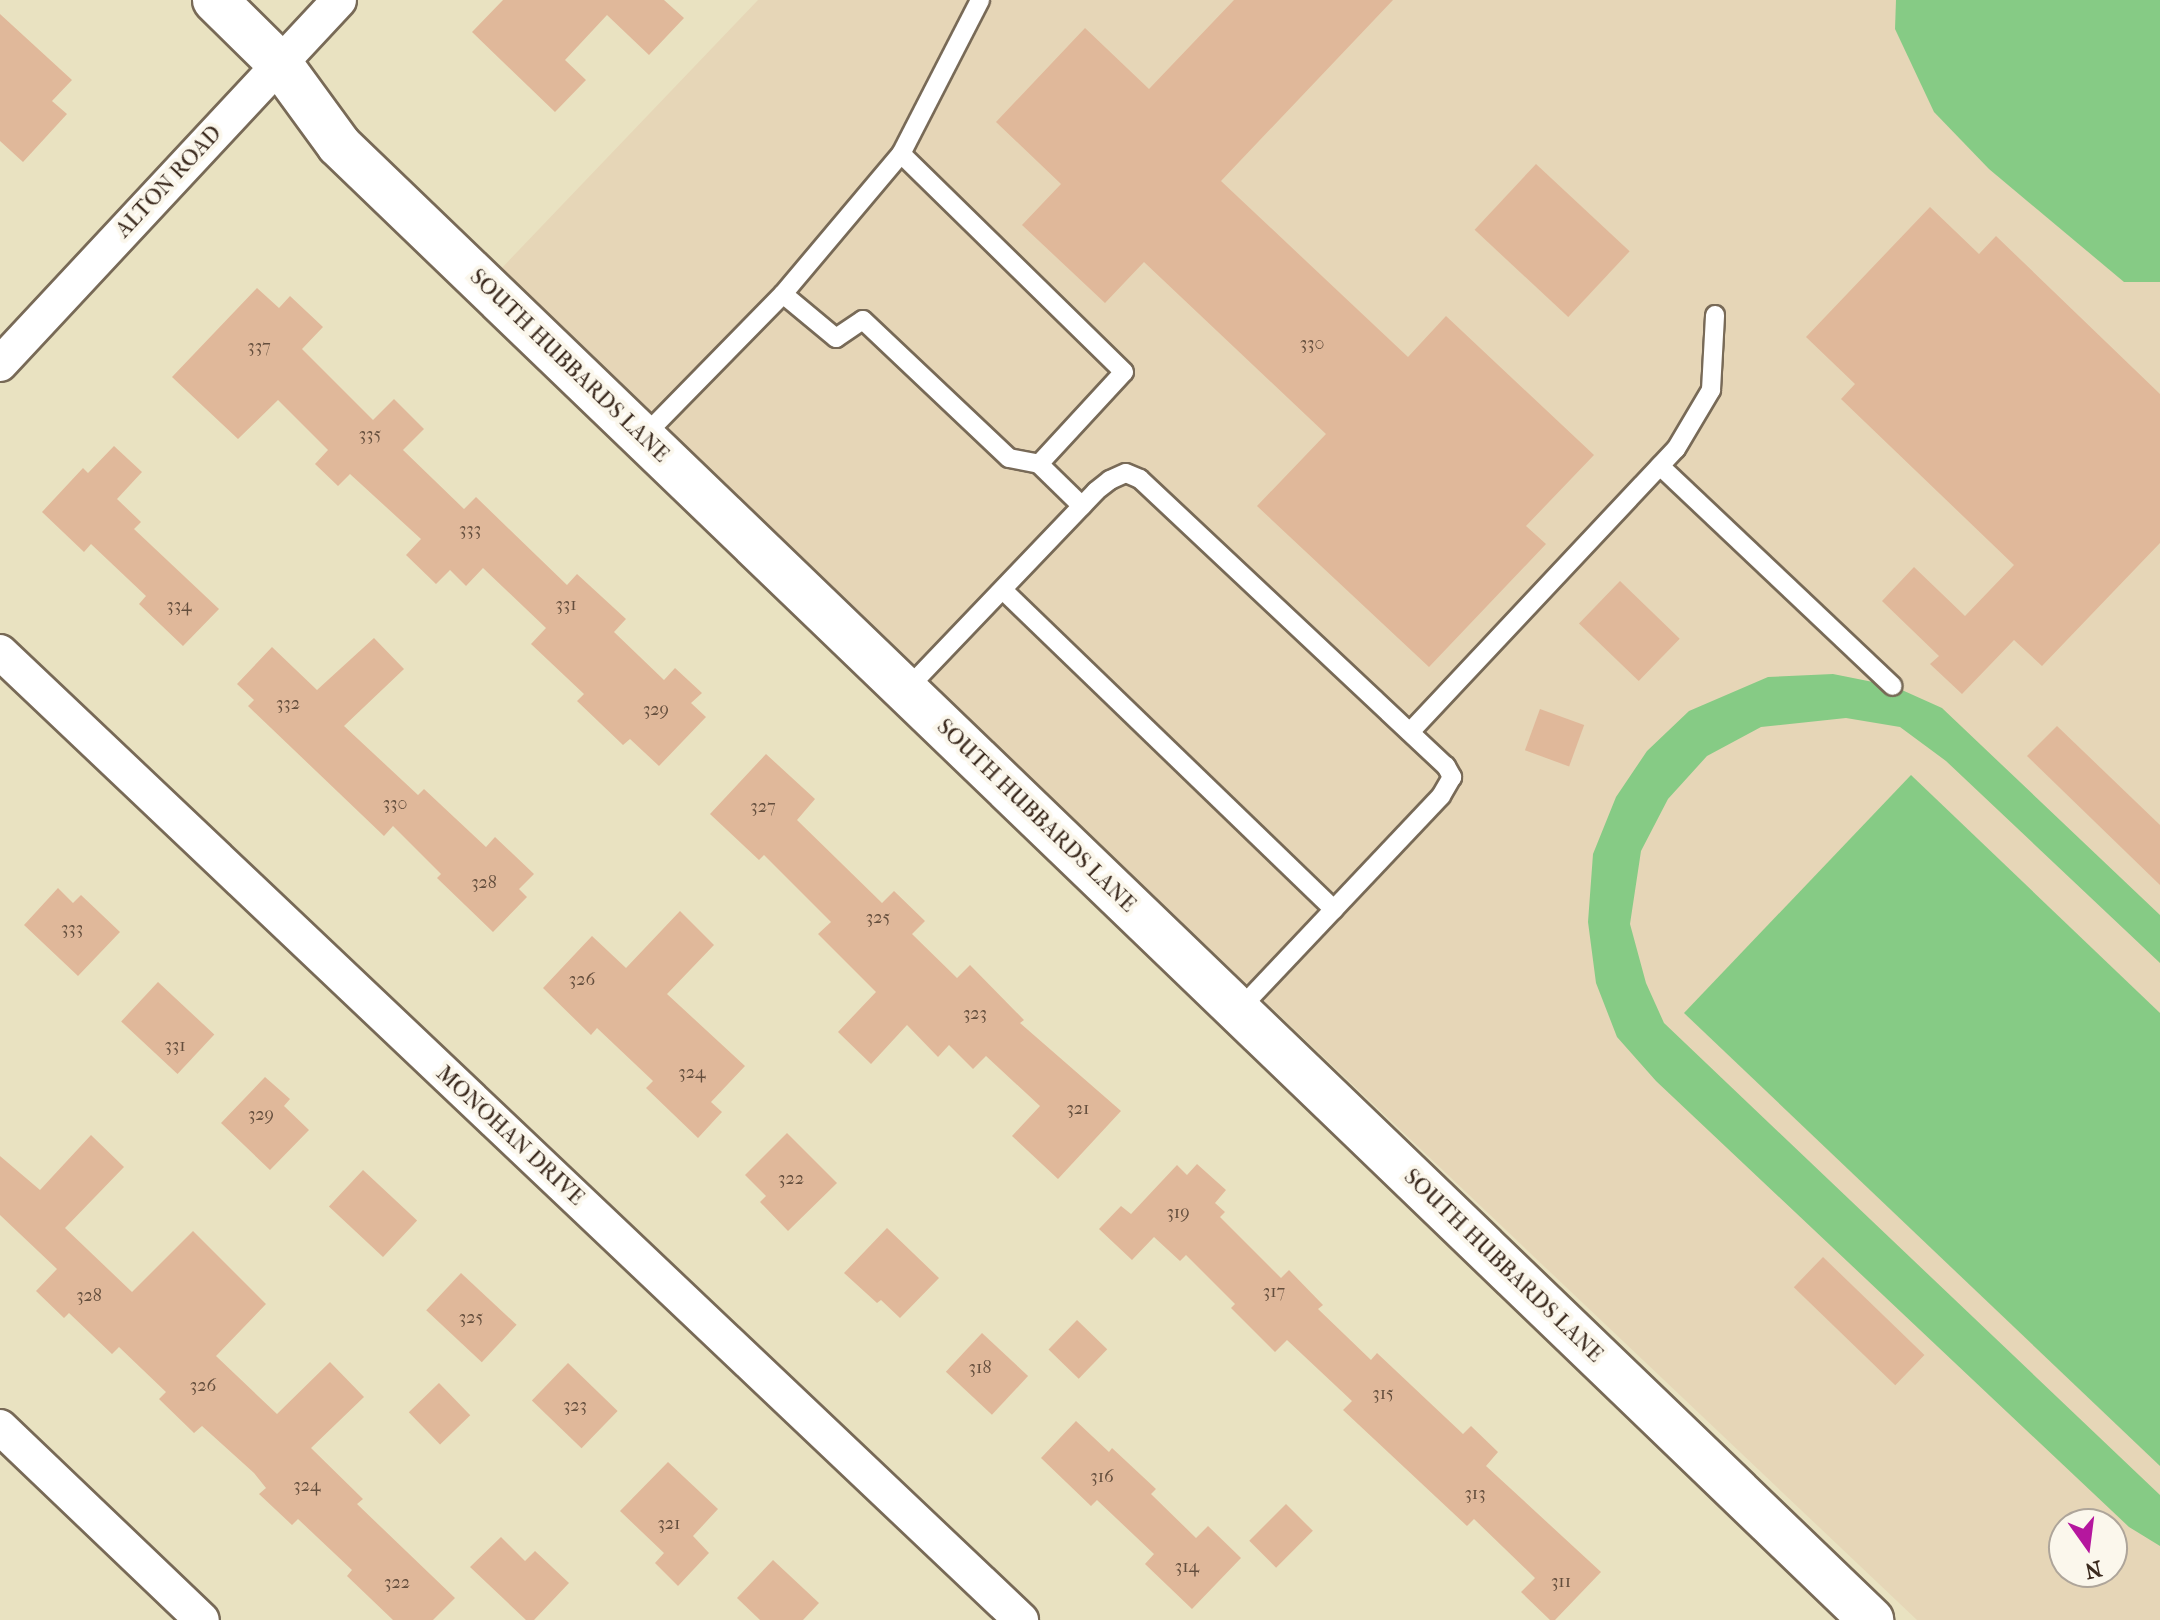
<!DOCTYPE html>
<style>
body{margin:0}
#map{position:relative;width:2160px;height:1620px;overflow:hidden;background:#e9e2c1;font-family:"IM FELL French Canon",serif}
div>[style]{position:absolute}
.built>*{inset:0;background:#e6d6b7}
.green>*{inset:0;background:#86cb85}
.building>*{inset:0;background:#e0b89a;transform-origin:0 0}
.roads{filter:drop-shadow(2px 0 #786a57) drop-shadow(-2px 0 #786a57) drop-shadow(0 2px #786a57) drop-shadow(0 -2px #786a57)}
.service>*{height:18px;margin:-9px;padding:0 9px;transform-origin:9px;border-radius:9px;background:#fff}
.minor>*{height:34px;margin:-17px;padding:0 17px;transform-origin:17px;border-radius:17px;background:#fff}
.tertiary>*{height:44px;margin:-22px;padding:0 22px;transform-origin:22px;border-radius:22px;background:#fff}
span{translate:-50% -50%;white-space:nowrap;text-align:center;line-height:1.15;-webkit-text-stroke:8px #fbf7ec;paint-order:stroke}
.number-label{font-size:18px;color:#644e3d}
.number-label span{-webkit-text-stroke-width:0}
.street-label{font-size:22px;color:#3b2a1e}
.north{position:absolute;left:2048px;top:1508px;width:80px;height:80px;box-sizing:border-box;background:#fbf7ec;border:2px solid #aea59a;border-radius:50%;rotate:166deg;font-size:22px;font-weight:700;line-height:32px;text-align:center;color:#3b2a1e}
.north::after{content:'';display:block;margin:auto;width:28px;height:36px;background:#b5179e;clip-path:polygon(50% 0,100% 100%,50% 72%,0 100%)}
</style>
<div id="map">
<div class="built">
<i style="clip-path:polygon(evenodd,758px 0,2160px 0,2160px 1620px,1917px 1620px,497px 273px,758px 0,2064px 1524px,2112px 1524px,2112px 1572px,2064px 1572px,2064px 1524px)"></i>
</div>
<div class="green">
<i style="clip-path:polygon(1896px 0,2160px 0,2160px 282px,2124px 282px,1989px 169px,1934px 112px,1895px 29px)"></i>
<i style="clip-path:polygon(1833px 674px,1893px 686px,1942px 708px,2160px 915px,2160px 963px,1946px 761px,1900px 727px,1846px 718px,1761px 727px,1707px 756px,1668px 799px,1641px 851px,1630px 924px,1646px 983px,1664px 1023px,2160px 1495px,2160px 1546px,2129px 1527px,1656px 1081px,1617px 1037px,1596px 983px,1588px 922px,1593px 854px,1616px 797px,1647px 751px,1689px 711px,1768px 677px)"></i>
<i style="clip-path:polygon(1911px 775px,2160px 1013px,2160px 1466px,1684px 1013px)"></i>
</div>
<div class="building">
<i style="clip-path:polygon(503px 0,664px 0,684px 18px,649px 55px,607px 15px,565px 60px,586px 80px,555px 112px,472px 32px)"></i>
<i style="clip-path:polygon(1234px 0,1393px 0,1221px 181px,1408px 357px,1446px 316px,1594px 455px,1526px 526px,1546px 544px,1429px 667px,1257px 506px,1326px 434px,1144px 262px,1105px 303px,1022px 225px,1061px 184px,996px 122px,1085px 28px,1149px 89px)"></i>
<i style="clip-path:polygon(0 14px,72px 80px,52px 101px,67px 114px,23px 162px,0 141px)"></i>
<i style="left:1536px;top:164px;width:128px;height:90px;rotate:43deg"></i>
<i style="clip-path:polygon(1930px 207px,1979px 254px,1996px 236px,2160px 394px,2160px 543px,2042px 666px,2014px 640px,1962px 694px,1930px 664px,1939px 656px,1882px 601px,1914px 567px,1965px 616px,2014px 565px,1841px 399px,1855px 384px,1806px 337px)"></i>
<i style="clip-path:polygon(257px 288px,279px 308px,290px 296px,323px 327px,302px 349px,373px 420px,394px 399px,424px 429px,403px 450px,464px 509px,476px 497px,567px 585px,577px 574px,626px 619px,614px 632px,664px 680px,675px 668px,702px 693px,691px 703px,706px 717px,659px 766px,630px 739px,623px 745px,577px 701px,584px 694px,531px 644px,546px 628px,483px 568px,466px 586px,450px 570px,436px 584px,406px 555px,421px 539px,350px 474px,338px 486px,315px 464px,328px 450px,278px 400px,238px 439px,172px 377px)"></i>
<i style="clip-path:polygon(114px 446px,142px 472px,117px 499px,141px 522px,134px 529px,219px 609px,183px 646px,139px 604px,146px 596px,91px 544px,84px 552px,42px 512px,83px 468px,88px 473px)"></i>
<i style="left:1620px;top:581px;width:83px;height:59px;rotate:44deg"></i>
<i style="clip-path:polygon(374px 638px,404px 669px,344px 726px,418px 795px,424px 789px,486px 847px,495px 837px,534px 874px,519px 889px,527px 897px,493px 932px,437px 878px,441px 874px,393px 826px,384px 836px,248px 706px,254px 700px,237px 684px,272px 647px,317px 690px)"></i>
<i style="left:1540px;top:709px;width:47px;height:44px;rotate:20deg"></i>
<i style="clip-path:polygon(2057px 726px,2160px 825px,2160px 885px,2027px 756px)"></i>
<i style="clip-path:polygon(766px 754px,815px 799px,797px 820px,882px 903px,894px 891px,925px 921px,912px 934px,957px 978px,970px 965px,1024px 1020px,1020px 1023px,1121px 1111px,1058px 1179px,1012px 1136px,1040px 1106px,986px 1056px,973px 1069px,949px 1045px,938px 1057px,907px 1025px,871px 1064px,838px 1032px,876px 992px,818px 934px,831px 922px,764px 855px,759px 860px,710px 814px)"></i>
<i style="clip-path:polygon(58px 888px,73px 903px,81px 895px,120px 932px,78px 976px,24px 925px)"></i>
<i style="clip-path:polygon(680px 911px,714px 945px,667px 994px,745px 1066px,711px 1102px,722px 1112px,698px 1138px,646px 1088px,653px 1081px,597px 1028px,591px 1035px,543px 988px,592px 936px,626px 968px)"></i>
<i style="left:158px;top:982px;width:77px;height:54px;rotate:43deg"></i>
<i style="clip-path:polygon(265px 1077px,290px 1099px,284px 1106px,309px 1130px,270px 1170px,221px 1123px)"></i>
<i style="clip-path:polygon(787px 1133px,837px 1183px,788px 1231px,760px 1202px,766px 1196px,745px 1175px)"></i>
<i style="clip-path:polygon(91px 1135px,124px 1167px,65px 1228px,132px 1292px,193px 1231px,266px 1304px,216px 1356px,277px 1414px,330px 1362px,364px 1397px,311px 1448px,363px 1499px,357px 1504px,455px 1598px,433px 1620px,393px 1620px,347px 1576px,352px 1570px,298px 1519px,292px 1525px,259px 1494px,266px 1488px,254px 1473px,202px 1426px,194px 1433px,159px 1399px,166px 1392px,119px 1347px,112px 1354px,69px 1313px,64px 1318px,36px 1291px,57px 1269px,0 1215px,0 1156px,40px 1190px)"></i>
<i style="clip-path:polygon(1197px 1164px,1226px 1190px,1215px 1203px,1225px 1212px,1220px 1217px,1281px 1278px,1289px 1270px,1323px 1305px,1318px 1309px,1371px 1360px,1377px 1353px,1463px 1434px,1471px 1426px,1498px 1452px,1486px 1466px,1601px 1572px,1555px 1620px,1550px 1620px,1521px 1592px,1535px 1578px,1474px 1519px,1467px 1526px,1343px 1410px,1352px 1401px,1287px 1340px,1275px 1352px,1231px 1308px,1235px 1304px,1186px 1255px,1180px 1261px,1154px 1237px,1132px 1260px,1099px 1229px,1121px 1206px,1131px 1214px,1177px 1165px,1187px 1175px)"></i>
<i style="left:363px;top:1170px;width:74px;height:50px;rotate:43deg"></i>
<i style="clip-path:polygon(887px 1228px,939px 1278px,900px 1318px,881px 1300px,877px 1303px,844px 1273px)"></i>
<i style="left:1823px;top:1257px;width:141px;height:42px;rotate:44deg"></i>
<i style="left:461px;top:1273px;width:76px;height:51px;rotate:43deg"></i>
<i style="left:1077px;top:1320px;width:42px;height:41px;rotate:44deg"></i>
<i style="left:982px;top:1333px;width:63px;height:53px;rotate:43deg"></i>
<i style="left:568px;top:1363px;width:69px;height:52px;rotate:44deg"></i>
<i style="left:439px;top:1383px;width:45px;height:42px;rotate:46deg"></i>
<i style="clip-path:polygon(1076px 1421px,1109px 1452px,1112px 1448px,1156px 1489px,1151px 1494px,1196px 1538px,1208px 1526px,1241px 1558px,1192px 1609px,1145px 1564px,1154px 1554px,1097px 1500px,1091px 1506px,1041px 1458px)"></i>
<i style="clip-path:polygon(668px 1462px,718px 1509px,693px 1536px,709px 1553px,678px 1586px,655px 1563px,664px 1553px,620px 1511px)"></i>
<i style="left:1286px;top:1504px;width:38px;height:52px;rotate:45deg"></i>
<i style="clip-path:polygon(501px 1537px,525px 1561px,535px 1551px,569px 1583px,534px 1620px,526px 1620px,470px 1567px)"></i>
<i style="clip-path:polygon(773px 1560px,819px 1603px,803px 1620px,760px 1620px,737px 1598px)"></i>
</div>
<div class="roads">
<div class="service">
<i style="left:783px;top:294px;width:69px;rotate:39.7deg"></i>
<i style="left:836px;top:338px;width:32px;rotate:-34deg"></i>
<i style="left:863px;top:320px;width:201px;rotate:43.4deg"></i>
<i style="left:1009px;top:458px;width:31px;rotate:11deg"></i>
<i style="left:1039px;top:464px;width:125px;rotate:-47.3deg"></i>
<i style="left:1124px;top:372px;width:312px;rotate:-135.6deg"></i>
<i style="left:643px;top:437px;width:200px;rotate:-45.6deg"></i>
<i style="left:783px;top:294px;width:183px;rotate:-49.9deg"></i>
<i style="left:901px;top:154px;width:173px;rotate:-62.8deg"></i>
<i style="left:1039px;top:464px;width:60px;rotate:44.3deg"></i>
<i style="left:1660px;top:466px;width:320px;rotate:43.4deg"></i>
<i style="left:1003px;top:590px;width:460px;rotate:44deg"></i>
<i style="left:906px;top:690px;width:275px;rotate:-46.3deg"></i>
<i style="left:1096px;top:491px;width:18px;rotate:-38deg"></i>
<i style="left:1110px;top:480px;width:17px;rotate:-24deg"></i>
<i style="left:1126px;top:473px;width:15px;rotate:23deg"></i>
<i style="left:1140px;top:479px;width:420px;rotate:43.2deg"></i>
<i style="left:1446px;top:766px;width:13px;rotate:61deg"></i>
<i style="left:1452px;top:777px;width:22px;rotate:120deg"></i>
<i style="left:1441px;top:796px;width:296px;rotate:133.4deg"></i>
<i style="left:1410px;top:732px;width:388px;rotate:-46.8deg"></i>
<i style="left:1676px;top:449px;width:69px;rotate:-59.3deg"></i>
<i style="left:1711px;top:390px;width:75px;rotate:-86.9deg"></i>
</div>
<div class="minor">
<i style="left:0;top:364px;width:497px;rotate:-47deg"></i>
<i style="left:0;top:652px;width:1407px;rotate:43.47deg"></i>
<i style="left:0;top:1427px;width:279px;rotate:43.7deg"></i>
</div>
<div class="tertiary">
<i style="left:215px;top:0;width:91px;rotate:44.6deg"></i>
<i style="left:280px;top:64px;width:100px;rotate:53.9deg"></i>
<i style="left:339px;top:145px;width:2127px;rotate:43.91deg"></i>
</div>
</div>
<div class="number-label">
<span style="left:1312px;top:344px">330</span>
<span style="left:259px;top:347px">337</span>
<span style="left:370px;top:435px">335</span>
<span style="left:470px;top:530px">333</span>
<span style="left:566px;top:605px">331</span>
<span style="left:179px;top:606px">334</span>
<span style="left:288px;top:704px">332</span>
<span style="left:656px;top:710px">329</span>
<span style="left:395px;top:804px">330</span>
<span style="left:763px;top:807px">327</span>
<span style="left:484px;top:883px">328</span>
<span style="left:878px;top:918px">325</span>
<span style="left:72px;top:929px">333</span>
<span style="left:582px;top:980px">326</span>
<span style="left:975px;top:1014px">323</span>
<span style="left:175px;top:1046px">331</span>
<span style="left:692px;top:1073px">324</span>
<span style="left:1078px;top:1109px">321</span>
<span style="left:261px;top:1115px">329</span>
<span style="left:791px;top:1179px">322</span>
<span style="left:1178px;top:1213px">319</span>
<span style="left:1274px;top:1292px">317</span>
<span style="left:89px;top:1296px">328</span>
<span style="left:471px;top:1318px">325</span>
<span style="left:980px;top:1368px">318</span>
<span style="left:203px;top:1386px">326</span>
<span style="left:1383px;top:1394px">315</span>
<span style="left:575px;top:1406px">323</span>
<span style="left:1102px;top:1477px">316</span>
<span style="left:307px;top:1486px">324</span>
<span style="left:1475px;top:1494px">313</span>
<span style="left:669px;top:1524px">321</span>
<span style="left:1187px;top:1567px">314</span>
<span style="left:1561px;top:1582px">311</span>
<span style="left:397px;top:1583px">322</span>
</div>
<div class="street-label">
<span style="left:169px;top:182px;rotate:-47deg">ALTON ROAD</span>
<span style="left:569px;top:366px;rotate:44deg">SOUTH HUBBARDS LANE</span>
<span style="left:1036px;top:816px;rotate:44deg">SOUTH HUBBARDS LANE</span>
<span style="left:510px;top:1136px;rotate:43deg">MONOHAN DRIVE</span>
<span style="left:1503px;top:1266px;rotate:44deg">SOUTH HUBBARDS LANE</span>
</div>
<div class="north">N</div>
</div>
